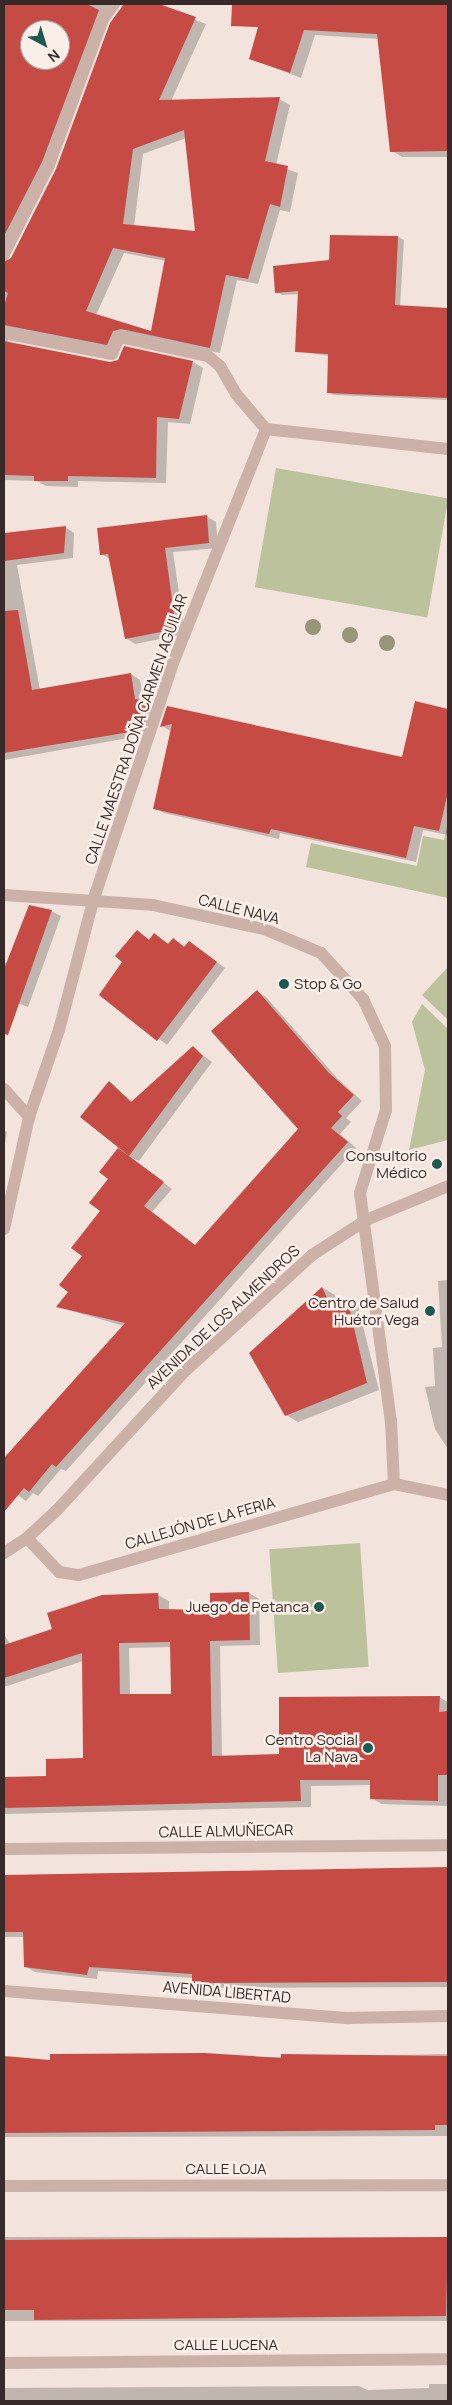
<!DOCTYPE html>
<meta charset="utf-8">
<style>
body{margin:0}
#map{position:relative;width:452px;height:2405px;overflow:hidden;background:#f2e3dc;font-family:Manrope,sans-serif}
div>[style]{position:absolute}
.green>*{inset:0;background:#bcc29b;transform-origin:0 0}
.shadow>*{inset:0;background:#0003;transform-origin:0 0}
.building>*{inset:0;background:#c74b45}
.minor>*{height:12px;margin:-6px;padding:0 6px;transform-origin:6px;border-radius:6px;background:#cbb1a7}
.trees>*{width:16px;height:16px;margin:-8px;border-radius:50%;background:#98957b}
.dots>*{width:14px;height:14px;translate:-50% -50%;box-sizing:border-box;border:2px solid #faeee8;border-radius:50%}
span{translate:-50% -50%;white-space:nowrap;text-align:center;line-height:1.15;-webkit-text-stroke:5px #faeee8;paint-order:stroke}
.street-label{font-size:15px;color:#372a28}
.poi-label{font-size:15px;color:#372a28}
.left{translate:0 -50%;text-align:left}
.right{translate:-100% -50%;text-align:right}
.frame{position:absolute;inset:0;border:5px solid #372a28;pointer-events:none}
.north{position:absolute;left:20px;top:20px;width:50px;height:50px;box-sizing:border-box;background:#faeee8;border:1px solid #aca09b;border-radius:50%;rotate:141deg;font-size:14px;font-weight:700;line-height:20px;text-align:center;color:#372a28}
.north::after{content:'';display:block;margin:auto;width:18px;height:22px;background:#1d5952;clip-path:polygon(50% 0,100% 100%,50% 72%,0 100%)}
</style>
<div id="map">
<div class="green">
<i style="left:276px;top:468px;width:175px;height:121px;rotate:10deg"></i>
<i style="clip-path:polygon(448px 821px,448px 898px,306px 867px,311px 843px,417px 866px,423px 836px,444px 840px)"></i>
<i style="clip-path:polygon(448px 967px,448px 1020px,422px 995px)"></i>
<i style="clip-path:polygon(422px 1004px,448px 1029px,448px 1140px,409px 1150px,425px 1070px,412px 1022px)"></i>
<i style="left:360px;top:1543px;width:124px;height:91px;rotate:86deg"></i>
</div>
<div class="shadow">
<i style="clip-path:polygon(evenodd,4px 4px,120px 4px,106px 22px,8px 260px,12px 259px,57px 169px,123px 4px,155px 4px,206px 24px,171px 101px,279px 99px,290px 105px,276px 165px,298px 173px,290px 212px,280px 210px,258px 284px,237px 280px,220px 353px,132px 334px,118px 350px,6px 337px,10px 344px,111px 363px,119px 361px,125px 348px,193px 362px,203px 368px,190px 424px,168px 422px,166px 483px,78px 481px,78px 487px,46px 486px,37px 481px,4px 480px,4px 4px,30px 30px,60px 30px,60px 60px,30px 60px,30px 30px,4px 4px,186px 138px,196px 232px,134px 227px,143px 154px,186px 138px,4px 4px,124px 253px,166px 261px,152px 332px,96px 315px,124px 253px)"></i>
<i style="clip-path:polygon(265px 4px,448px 4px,448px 157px,402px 157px,392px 151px,379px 39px,315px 35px,301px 78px,251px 58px)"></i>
<i style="clip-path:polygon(331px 236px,398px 237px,404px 240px,400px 307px,448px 309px,448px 400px,334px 395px,328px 392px,329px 356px,296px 351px,299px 294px,282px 295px,276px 292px,331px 261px)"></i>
<i style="clip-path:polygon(206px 516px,216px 522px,218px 548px,173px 552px,185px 634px,135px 644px,126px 638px,110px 559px,101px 554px)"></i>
<i style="clip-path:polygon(65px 527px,74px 533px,73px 558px,17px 565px,40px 690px,131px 674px,140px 680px,144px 702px,160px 709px,151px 734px,4px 760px,4px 535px)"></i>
<i style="clip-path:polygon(416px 703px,448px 710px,448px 835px,423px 830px,416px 862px,280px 833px,279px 839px,164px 813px,155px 808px,172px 732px,162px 726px,168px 707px,403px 759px)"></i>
<i style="clip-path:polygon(51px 911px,61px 916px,28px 1007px,4px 998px,4px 962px,7px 963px)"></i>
<i style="clip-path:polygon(137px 932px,151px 940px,155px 935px,169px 944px,173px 939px,186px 947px,198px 948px,225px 968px,167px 1045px,101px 994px,124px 962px)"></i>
<i style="clip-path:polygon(257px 991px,266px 997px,338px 1079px,362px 1101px,346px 1118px,351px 1122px,340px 1134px,356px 1148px,66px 1471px,61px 1469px,38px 1496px,33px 1493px,26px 1501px,4px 1485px,4px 1460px,124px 1326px,58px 1307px,70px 1292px,127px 1153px,109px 1083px,133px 1102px,193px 1048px,212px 1062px,139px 1161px,132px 1158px,172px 1189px,152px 1212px,196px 1246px,300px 1129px)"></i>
<i style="clip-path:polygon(4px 1130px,7px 1132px,4px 1149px)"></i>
<i style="clip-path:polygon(448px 1280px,448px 1449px,435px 1429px,425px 1387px,435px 1386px,433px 1348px,442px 1347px,438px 1281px)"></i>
<i style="clip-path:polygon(323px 1288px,335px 1295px,339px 1305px,347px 1299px,358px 1306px,379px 1390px,298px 1422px,286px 1415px,251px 1353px)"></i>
<i style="clip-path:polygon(evenodd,249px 1593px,259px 1599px,260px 1645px,220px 1646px,222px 1757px,281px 1756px,439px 1697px,448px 1702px,448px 1806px,382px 1804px,371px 1798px,371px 1785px,311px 1786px,311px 1807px,4px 1814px,4px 1767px,5px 1778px,47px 1777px,84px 1760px,83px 1661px,4px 1687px,4px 1634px,10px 1644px,158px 1595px,169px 1601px,169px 1611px,211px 1611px,249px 1593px,171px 1647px,173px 1695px,130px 1695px,129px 1648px,171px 1647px)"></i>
<i style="clip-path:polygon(448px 1869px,448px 1987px,202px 1988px,193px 1983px,193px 1978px,98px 1971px,97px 1979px,35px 1972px,25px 1966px,25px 1937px,4px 1937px,4px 1876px)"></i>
<i style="clip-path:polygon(448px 2054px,448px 2136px,4px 2137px,4px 2057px,51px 2061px)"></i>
<i style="left:448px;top:2237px;width:84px;height:444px;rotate:90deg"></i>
<i style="clip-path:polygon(429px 2384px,448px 2384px,448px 2401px,4px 2401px,4px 2388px,359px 2386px,368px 2390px,429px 2388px)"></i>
</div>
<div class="building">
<i style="clip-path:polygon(evenodd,4px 4px,87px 4px,99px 10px,42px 162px,4px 236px,4px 4px,30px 30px,60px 30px,60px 60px,30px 60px,30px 30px)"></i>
<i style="clip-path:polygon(evenodd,124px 4px,159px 4px,196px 17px,159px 100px,280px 97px,265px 161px,288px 166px,280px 207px,270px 204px,248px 279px,226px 275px,210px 348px,121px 329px,113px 331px,107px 345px,4px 325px,4px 306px,8px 293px,4px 291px,4px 262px,11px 258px,56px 169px,110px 23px,124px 4px,184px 130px,195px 231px,123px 224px,133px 149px,184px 130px,124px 4px,113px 248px,165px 258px,151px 331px,86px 311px,113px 248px)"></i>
<i style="clip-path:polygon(232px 4px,448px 4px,448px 151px,390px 152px,377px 34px,304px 30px,290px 73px,249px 59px,258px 27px,231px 26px)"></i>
<i style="clip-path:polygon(330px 235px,398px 236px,395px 305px,448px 308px,448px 398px,327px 393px,328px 354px,295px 352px,298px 291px,275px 293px,273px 266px,329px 260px)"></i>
<i style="clip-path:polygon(4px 341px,110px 362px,118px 360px,124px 346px,193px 361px,179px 419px,157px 417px,156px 478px,68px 476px,68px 481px,34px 481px,34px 476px,4px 475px)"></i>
<i style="clip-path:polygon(207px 515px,209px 543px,165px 548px,176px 629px,125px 639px,108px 554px,100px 555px,97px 528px)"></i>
<i style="clip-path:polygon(66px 526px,64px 553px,4px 561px,4px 533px)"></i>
<i style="clip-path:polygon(18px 610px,32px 690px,131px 673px,135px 699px,151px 702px,142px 730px,4px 753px,4px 611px)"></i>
<i style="clip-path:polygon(415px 701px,448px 709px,448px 792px,439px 831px,414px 826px,406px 858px,271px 829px,269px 834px,153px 809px,172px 724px,160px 727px,167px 706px,402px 757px)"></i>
<i style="clip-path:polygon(29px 905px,52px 910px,8px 1035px,4px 1034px,4px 969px)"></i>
<i style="clip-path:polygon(137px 930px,149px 940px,154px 933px,168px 944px,173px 938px,184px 947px,189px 941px,217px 962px,157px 1041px,99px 995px,122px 962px,115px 956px)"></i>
<i style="clip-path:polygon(257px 990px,329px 1073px,354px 1095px,338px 1112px,342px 1116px,331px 1128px,348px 1142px,56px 1467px,52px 1464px,29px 1492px,24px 1488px,4px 1512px,4px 1458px,125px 1323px,56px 1307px,68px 1292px,59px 1285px,82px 1256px,71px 1248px,100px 1211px,89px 1203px,108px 1179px,99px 1172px,118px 1148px,164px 1182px,144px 1206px,195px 1245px,298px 1129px,211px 1031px)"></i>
<i style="clip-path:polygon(193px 1046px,203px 1056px,129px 1156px,80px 1117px,109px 1081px,131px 1102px)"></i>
<i style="clip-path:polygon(322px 1287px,332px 1309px,347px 1298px,367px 1383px,285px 1416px,249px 1353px)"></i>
<i style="clip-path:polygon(evenodd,249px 1592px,250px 1640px,210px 1641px,212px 1756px,279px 1754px,279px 1697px,440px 1696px,439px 1712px,448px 1711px,448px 1775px,438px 1775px,438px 1801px,370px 1799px,370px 1780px,300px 1780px,301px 1801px,4px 1808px,4px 1777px,46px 1776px,46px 1759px,83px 1758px,82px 1653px,4px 1678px,4px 1645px,52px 1629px,47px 1613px,102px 1595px,158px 1593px,159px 1609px,210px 1610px,210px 1593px,249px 1592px,170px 1642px,171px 1694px,120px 1694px,119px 1643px,170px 1642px)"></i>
<i style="clip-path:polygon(448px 1867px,448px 1982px,192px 1983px,192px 1974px,89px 1967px,87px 1975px,24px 1967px,23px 1932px,4px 1932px,4px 1875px)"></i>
<i style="clip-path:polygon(205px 2053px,281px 2058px,281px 2054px,448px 2056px,448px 2125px,435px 2125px,435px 2130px,5px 2133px,4px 2056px,50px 2060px,50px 2054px)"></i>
<i style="clip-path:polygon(448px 2237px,446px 2316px,34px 2320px,34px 2310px,4px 2310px,4px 2240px)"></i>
</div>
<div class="minor">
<i style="left:4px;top:254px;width:100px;rotate:-63.2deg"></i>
<i style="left:49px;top:165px;width:156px;rotate:-69.7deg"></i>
<i style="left:103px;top:19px;width:19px;rotate:-54deg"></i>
<i style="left:4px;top:333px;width:110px;rotate:11deg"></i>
<i style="left:112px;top:354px;width:18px;rotate:-68deg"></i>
<i style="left:119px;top:337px;width:91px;rotate:12.1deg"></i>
<i style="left:208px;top:356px;width:16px;rotate:40deg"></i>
<i style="left:220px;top:366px;width:32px;rotate:60deg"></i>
<i style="left:236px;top:394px;width:46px;rotate:49.4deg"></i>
<i style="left:266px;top:429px;width:183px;rotate:6.3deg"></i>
<i style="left:4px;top:895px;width:149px;rotate:3.8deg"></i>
<i style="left:153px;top:905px;width:114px;rotate:12.2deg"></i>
<i style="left:264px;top:929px;width:62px;rotate:22.8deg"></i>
<i style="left:321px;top:953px;width:62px;rotate:47.6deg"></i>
<i style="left:363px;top:999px;width:52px;rotate:64.9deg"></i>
<i style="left:385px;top:1046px;width:64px;rotate:89.1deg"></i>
<i style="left:386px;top:1110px;width:87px;rotate:107.4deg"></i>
<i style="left:360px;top:1193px;width:230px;rotate:82.3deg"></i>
<i style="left:391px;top:1421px;width:63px;rotate:87.3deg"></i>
<i style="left:4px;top:1089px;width:38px;rotate:48deg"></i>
<i style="left:4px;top:1229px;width:115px;rotate:-77.4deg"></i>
<i style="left:29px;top:1117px;width:92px;rotate:-71deg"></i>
<i style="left:59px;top:1030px;width:133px;rotate:-75.2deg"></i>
<i style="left:93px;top:901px;width:251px;rotate:-71.4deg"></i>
<i style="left:173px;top:663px;width:252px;rotate:-68.3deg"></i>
<i style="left:27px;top:1538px;width:47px;rotate:46.7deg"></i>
<i style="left:59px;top:1572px;width:20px;rotate:9deg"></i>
<i style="left:79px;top:1575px;width:328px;rotate:-16.1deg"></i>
<i style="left:394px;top:1484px;width:55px;rotate:11.5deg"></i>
<i style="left:4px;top:1553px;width:27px;rotate:-33deg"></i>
<i style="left:27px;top:1538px;width:42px;rotate:-43.1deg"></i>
<i style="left:58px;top:1509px;width:186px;rotate:-47.4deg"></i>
<i style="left:184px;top:1372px;width:173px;rotate:-42.4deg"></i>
<i style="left:312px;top:1255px;width:64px;rotate:-32.9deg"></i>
<i style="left:366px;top:1220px;width:89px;rotate:-22.5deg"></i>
<i style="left:4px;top:1849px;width:444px;rotate:-0.5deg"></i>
<i style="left:4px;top:1991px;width:346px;rotate:4.5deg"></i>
<i style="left:349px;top:2018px;width:99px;rotate:-1.2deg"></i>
<i style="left:4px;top:2186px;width:444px;rotate:-0.1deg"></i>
<i style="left:4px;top:2363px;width:444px;rotate:-0.5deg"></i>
</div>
<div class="trees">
<i style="left:313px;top:627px"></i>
<i style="left:350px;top:635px"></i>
<i style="left:387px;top:643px"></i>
</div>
<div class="dots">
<i style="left:284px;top:984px;background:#1d5952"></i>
<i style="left:437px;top:1164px;background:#1d5952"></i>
<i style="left:430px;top:1311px;background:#1d5952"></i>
<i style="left:319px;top:1607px;background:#1d5952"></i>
<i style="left:368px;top:1748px;background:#1d5952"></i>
</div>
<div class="street-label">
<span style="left:136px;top:729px;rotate:-71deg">CALLE MAESTRA DOÑA CARMEN AGUILAR</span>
<span style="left:239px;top:909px;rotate:14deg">CALLE NAVA</span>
<span style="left:223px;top:1317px;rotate:-43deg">AVENIDA DE LOS ALMENDROS</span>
<span style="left:200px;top:1523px;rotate:-16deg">CALLEJÓN DE LA FERIA</span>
<span style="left:226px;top:1831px;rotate:-1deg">CALLE ALMUÑECAR</span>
<span style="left:227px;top:1992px;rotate:5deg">AVENIDA LIBERTAD</span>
<span style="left:226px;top:2169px">CALLE LOJA</span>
<span style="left:226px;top:2345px">CALLE LUCENA</span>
</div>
<div class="poi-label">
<span class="left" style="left:294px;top:984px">Stop &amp; Go</span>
<span class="right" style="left:427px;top:1164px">Consultorio<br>Médico</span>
<span class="right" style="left:419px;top:1311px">Centro de Salud<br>Huétor Vega</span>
<span class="right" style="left:309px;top:1607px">Juego de Petanca</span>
<span class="right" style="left:358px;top:1748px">Centro Social<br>La Nava</span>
</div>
<div class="frame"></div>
<div class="north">N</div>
</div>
